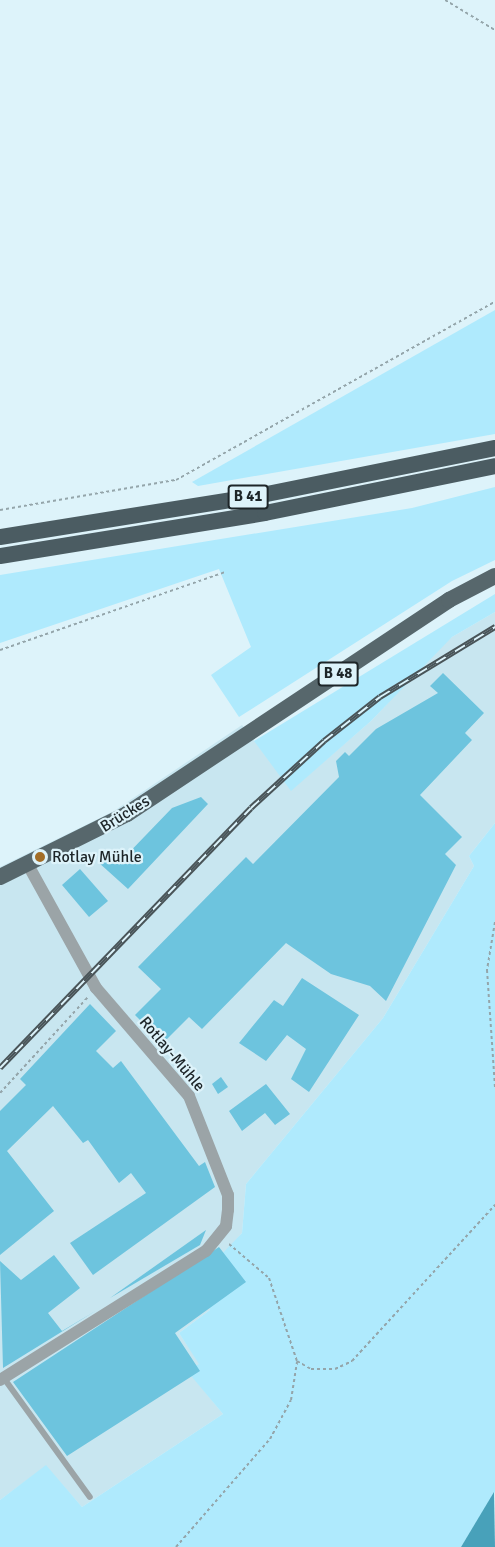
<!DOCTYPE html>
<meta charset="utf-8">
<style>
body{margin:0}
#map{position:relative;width:495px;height:1547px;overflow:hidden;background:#ddf3fa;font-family:Signika,sans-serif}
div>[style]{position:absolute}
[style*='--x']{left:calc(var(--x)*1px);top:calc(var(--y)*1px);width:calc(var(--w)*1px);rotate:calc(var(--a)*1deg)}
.built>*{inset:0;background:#c8e6f0}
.green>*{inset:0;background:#afeafd}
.water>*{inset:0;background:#48a1ba}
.building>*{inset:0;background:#6dc4de}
.path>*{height:2px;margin-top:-1px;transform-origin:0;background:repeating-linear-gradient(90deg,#94a5aa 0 3px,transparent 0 6px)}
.service>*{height:6px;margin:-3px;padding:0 3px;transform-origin:3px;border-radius:3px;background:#9ba4a7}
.minor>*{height:12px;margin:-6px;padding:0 6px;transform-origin:6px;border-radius:6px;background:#9ba4a7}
.primary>*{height:16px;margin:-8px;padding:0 8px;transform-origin:8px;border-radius:8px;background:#57676c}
.trunk>*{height:16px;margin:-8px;padding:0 8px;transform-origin:8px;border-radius:8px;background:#4b5c62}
.rail>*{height:6px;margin-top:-3px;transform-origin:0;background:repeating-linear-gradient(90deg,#ddf3fa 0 11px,#495458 0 22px);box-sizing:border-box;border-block:2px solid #495458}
.dots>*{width:16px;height:16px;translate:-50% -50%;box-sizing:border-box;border:3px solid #ddf3fa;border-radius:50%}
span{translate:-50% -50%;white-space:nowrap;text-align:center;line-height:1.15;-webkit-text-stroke:4.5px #ddf3fa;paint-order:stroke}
.shield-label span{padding:2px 4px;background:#ddf3fa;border:2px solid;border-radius:4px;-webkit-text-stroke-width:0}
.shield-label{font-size:15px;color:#1d2528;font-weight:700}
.street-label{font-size:16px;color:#1d2528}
.poi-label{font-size:16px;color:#1d2528}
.left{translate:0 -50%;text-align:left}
</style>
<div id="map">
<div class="built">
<i style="clip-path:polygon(evenodd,495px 612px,495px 823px,469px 856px,474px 866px,383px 1018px,246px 1184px,242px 1233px,219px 1260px,210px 1310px,179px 1333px,200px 1364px,188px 1371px,223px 1414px,82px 1507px,46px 1466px,0 1500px,0 867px,114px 811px,242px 725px,276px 769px,452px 637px,495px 612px,390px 701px,371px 721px,291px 790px,287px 784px,390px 701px)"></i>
</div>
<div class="green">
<i style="clip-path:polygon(495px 310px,495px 434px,198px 486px,192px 482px)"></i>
<i style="clip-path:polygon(495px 487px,495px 560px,452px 581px,239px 717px,211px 675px,251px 647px,219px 569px,0 643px,0 575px,412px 508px)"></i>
<i style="clip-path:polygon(495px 594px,495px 612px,452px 637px,371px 721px,291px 791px,254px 741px)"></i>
<i style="clip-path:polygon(495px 823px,495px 1492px,461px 1547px,0 1547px,0 1500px,46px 1465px,82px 1507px,223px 1414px,187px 1371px,199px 1364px,179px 1333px,210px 1310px,196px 1281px,242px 1233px,246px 1184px,383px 1018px,474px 866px,469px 856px)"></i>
</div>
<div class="water">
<i style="clip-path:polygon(494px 1492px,495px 1547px,461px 1547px)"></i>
</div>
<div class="building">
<i style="clip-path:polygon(443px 673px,484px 713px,465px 733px,472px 740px,420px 795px,462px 837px,445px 854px,456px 865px,386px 1001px,370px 986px,331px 974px,286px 943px,202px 1029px,189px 1017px,163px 1043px,135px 1015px,161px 989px,138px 967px,246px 857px,253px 864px,339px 777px,336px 761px,345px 752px,349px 756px,376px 729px,438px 693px,430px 686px)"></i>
<i style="clip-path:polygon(201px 797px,208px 804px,128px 889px,98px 862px,107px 852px,119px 863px,172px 808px)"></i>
<i style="clip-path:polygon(80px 869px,108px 901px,89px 917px,62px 885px)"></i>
<i style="clip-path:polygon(302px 978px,359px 1015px,309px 1092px,291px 1079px,306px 1049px,287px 1035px,266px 1061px,239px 1043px,274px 1000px,283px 1006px)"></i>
<i style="clip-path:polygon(90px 1004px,116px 1031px,96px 1051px,113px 1068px,121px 1061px,199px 1166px,205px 1162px,215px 1187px,93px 1275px,70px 1243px,146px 1193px,131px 1173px,119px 1183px,88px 1140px,83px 1143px,53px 1106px,7px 1151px,54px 1211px,0 1255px,0 1111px,26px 1085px,20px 1079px)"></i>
<i style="clip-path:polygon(221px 1077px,228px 1087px,218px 1094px,212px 1084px)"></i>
<i style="clip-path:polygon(266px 1084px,290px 1114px,275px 1125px,265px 1113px,242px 1131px,229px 1111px)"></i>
<i style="clip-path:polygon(206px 1230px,200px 1245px,110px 1298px)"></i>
<i style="clip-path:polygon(219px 1247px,246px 1282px,175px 1333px,200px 1371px,67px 1456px,13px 1382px)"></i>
<i style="clip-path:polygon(54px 1255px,80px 1288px,48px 1313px,62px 1331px,97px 1310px,3px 1368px,0 1261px,21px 1280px)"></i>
</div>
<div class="path">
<i style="--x:445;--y:0;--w:58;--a:31"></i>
<i style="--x:0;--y:510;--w:179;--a:-9.7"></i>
<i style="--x:176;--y:480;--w:365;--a:-29.2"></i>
<i style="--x:0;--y:650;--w:238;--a:-19.1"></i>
<i style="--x:495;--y:922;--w:49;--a:99.5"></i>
<i style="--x:487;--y:970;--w:118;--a:86.1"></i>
<i style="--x:0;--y:1093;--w:130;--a:-47.5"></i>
<i style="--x:229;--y:1244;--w:52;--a:40.4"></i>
<i style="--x:269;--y:1278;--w:88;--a:71.4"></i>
<i style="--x:297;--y:1361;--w:16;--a:30"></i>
<i style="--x:311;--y:1369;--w:24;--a:0"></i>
<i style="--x:335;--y:1369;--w:19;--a:-25"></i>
<i style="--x:352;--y:1361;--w:212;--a:-47.5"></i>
<i style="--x:176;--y:1547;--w:143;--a:-49"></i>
<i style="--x:270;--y:1439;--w:44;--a:-61.7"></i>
<i style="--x:291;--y:1400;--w:39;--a:-81"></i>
</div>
<div class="service">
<i style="--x:3;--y:1377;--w:148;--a:54.1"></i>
</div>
<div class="minor">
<i style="--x:0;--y:1380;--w:243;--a:-32.1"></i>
<i style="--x:206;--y:1251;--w:32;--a:-51"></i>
<i style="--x:226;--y:1226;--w:16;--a:-83"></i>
<i style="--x:228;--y:1210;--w:15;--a:-90"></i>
<i style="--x:228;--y:1195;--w:106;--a:-111.5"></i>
<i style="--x:189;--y:1096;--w:143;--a:-130.7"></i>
<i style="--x:96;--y:988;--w:141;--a:-118.9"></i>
</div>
<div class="primary">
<i style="--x:0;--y:877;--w:142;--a:-26.4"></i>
<i style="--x:127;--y:814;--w:387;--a:-33.6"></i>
<i style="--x:449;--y:600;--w:52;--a:-27.6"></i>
</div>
<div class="trunk">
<i style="--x:0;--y:537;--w:265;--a:-9.1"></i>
<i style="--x:262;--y:495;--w:238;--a:-11.4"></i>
<i style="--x:0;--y:556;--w:268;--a:-9.2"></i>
<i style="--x:265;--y:513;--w:235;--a:-11.5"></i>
</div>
<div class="rail">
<i style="--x:0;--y:1068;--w:361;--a:-46"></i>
<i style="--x:251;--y:808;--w:99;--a:-42.5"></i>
<i style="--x:324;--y:741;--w:71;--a:-38.2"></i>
<i style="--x:380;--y:697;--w:135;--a:-31.3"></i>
</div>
<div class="dots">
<i style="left:40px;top:857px;background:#a26d27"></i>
</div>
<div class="shield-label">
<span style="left:248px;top:497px">B 41</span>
<span style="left:338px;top:674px">B 48</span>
</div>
<div class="street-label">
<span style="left:125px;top:814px;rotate:-32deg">Brückes</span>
<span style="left:172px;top:1054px;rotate:50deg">Rotlay-Mühle</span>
</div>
<div class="poi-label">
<span class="left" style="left:52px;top:857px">Rotlay Mühle</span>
</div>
</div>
